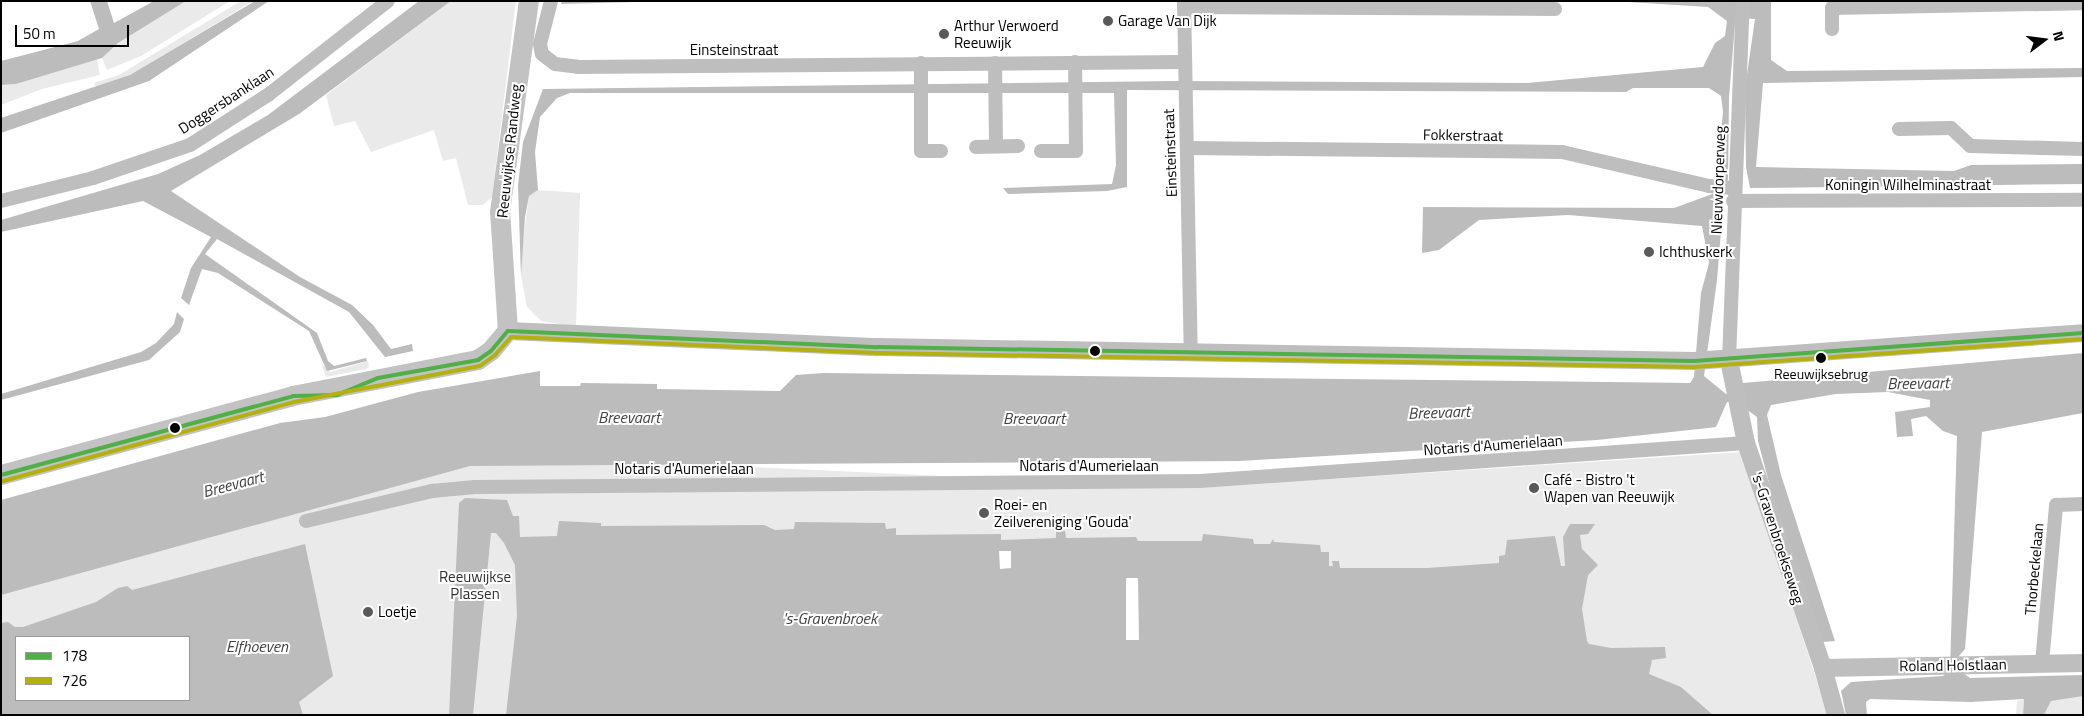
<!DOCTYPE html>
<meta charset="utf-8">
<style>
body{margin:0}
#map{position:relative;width:2084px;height:716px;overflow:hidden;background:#fff;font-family:"Titillium Web",sans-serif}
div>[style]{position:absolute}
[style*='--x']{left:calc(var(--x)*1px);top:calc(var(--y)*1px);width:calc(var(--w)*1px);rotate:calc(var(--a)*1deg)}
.green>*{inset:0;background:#eaeaea}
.water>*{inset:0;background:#bcbcbc}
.pier>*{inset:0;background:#fff}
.minor>*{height:14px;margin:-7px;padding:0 7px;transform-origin:7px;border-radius:7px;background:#bebebe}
.tertiary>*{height:18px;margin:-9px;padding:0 9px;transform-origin:9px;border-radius:9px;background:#bebebe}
.secondary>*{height:20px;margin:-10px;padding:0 10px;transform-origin:10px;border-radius:10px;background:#c2c2c2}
.bus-1>*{height:4px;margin:-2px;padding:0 2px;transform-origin:2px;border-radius:2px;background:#50af46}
.bus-2>*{height:4px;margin:-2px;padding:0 2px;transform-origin:2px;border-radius:2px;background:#b4b010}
.dots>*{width:14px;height:14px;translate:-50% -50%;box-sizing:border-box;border:2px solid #fff;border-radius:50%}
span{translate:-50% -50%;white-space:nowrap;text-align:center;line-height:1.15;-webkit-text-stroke:4px #fff;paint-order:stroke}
.bus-label{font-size:14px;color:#000}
.poi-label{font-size:15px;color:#000}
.left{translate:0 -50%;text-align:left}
.street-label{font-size:15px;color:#000}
.park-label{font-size:15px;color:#303030}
.water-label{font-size:16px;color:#414141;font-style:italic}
.frame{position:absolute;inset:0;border:2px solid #000;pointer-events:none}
.legend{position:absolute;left:15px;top:636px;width:175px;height:65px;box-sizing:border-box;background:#fff;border:1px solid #999;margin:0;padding:6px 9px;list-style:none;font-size:15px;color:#000}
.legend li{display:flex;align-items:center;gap:10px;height:25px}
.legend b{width:25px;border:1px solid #999}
.north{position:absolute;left:2019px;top:15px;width:50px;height:50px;-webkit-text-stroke:4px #fff;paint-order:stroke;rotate:75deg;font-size:14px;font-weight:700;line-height:20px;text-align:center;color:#000}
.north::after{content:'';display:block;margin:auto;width:18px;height:22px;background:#000;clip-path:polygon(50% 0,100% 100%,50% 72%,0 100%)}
.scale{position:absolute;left:15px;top:25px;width:114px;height:22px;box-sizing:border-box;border:2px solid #000;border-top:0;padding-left:6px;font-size:15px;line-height:18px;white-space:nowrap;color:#000;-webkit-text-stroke:4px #fff;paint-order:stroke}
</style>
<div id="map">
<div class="green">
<i style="clip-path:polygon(186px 1px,230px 1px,141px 56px,107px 70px,102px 58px,118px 43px)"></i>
<i style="clip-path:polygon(241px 1px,253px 1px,111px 87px,97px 89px,94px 83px,119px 75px)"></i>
<i style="clip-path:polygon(451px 1px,516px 1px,492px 197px,483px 205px,468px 205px,456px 158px,443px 161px,434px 130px,371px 152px,355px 121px,334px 126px,326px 95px)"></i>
<i style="clip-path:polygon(97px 59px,100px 75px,42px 89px,1px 105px,1px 85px,16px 84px)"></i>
<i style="clip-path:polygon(538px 190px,580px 193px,576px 327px,541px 321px,527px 307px,521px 276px,523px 241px,529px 196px)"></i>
<i style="clip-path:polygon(368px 361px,369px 367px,366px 369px,326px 377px,321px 363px,330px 372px)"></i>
<i style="clip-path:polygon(evenodd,1742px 452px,1828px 715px,1px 715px,1px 575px,460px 453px,1195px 488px,1742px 452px,16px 637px,189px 637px,189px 700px,16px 700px,16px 637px)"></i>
<i style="clip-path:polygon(2066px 696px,2083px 696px,2083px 715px,2044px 715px,2051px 701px)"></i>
<i style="clip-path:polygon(2024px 699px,2023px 715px,2016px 715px,2017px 701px)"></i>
</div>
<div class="water">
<i style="clip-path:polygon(90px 1px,107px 1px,114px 23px,154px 1px,186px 1px,118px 43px,102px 58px,16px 84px,1px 85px,1px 61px,78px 41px,99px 29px)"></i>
<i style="clip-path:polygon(255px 1px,269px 1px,149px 81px,1px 133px,1px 118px,130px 75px)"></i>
<i style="clip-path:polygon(419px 1px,451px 1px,299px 114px,171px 191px,300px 277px,352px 305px,373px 325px,391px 349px,412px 344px,413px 351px,385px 357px,349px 312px,217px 239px,205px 254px,317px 333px,328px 361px,334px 366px,366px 358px,367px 361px,327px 371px,309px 331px,218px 273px,202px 269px,189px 305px,181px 298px,191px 268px,211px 237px,143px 201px,1px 232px,1px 220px,158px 174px,200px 155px,268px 115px)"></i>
<i style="clip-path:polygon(562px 1px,674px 1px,561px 4px)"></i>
<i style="clip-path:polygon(1612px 1px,1771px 1px,1771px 60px,1787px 71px,2083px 68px,2083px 77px,1763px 83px,1756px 167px,1954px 171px,1971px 165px,2083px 164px,2083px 184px,1750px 188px,1746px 167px,1745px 88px,1755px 19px,1738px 18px,1735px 24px,1729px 98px,1728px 179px,1724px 194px,1717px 280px,1704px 376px,1726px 394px,1741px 392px,1743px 383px,2083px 353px,2083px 413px,1982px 432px,1965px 649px,1958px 657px,1958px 669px,1970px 678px,2083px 675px,2083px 696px,2051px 701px,2044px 715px,2023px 715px,2024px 699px,1971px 702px,1870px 699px,1866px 702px,1867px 715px,1846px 715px,1841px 691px,1851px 682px,1943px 676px,1950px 670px,1957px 436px,1943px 431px,1926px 416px,1911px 419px,1913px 436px,1897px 437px,1895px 412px,1930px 407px,1930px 400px,1888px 392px,1836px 394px,1771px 405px,1767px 415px,1781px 475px,1835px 641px,1822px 642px,1772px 494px,1758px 441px,1757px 417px,1746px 409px,1742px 400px,1727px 402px,1716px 427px,1708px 428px,1597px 440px,1240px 461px,470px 466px,1px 595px,1px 500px,280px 423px,325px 417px,418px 392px,540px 371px,540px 386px,580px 386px,581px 383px,657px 384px,657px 389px,780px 391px,796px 375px,824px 373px,1690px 383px,1694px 377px,1701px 293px,1709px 263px,1702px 226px,1568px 215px,1479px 220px,1439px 250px,1422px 253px,1423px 207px,1674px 208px,1715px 193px,1723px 112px,1721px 96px,1709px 88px,1633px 88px,1626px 92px,1127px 90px,1127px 187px,1107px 191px,1008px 194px,1003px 188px,1112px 184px,1116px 165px,1114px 93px,570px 93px,557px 98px,540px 117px,535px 152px,538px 190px,529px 196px,525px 217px,521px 276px,518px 185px,523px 142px,543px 89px,1175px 81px,1527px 83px,1703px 67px,1715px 43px,1725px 36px,1727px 21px,1708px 7px)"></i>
<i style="clip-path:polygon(177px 312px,184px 319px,180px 332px,149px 360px,1px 400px,1px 394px,141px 352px,156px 343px,174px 324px)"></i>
<i style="clip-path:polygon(465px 498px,507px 500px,513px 516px,519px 516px,520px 537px,557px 536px,559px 521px,601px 523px,601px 526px,764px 525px,775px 530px,794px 529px,795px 522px,885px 523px,886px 529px,896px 528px,896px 535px,1001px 534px,1001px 540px,1056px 538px,1056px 531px,1065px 531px,1066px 538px,1136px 537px,1138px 541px,1202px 541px,1203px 534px,1253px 539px,1254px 544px,1270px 544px,1273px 539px,1274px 542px,1320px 545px,1321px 552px,1329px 552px,1329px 566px,1333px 566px,1332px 561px,1339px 561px,1340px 568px,1427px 568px,1499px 563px,1499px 556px,1505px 555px,1507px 540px,1555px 536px,1561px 566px,1565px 566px,1563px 537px,1570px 524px,1595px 524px,1588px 534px,1580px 535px,1582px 549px,1598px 565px,1588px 575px,1582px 609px,1587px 641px,1589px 644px,1611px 648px,1665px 647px,1666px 658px,1652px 660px,1649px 674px,1681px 687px,1713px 715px,506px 715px,517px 616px,515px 565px,504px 543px,496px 533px,491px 533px,473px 715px,449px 715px,459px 503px)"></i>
<i style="clip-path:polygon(evenodd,305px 544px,333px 676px,299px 702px,303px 715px,1px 715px,1px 623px,8px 622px,15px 627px,23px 627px,96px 602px,118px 588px,127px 586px,132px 590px,305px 544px,16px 637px,189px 637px,189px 700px,16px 700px,16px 637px)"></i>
</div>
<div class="pier">
<i style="clip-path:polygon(1084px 458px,1151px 458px,1151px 462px,1084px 462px)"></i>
<i style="clip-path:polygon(999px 551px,1011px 551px,1011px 568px,1000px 569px)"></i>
<i style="clip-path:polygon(1126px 578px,1138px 578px,1139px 640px,1126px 640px)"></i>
</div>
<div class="minor">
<i style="--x:551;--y:1;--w:44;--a:104.3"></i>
<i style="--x:540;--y:44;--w:10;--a:79"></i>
<i style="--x:542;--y:54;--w:16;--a:38"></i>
<i style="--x:555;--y:64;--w:23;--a:7"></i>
<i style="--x:578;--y:67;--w:605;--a:-0.47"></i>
<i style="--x:1184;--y:1;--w:350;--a:88.9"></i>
<i style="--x:1184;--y:7;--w:371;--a:0.3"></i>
<i style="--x:1832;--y:29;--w:21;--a:-90"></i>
<i style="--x:1832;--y:8;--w:251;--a:-1.1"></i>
<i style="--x:921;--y:63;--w:88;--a:90"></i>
<i style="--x:921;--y:151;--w:20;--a:0"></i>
<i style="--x:995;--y:63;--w:83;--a:89.3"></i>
<i style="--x:1899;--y:129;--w:52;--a:-1.1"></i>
<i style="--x:1951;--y:128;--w:26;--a:43"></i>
<i style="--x:1970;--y:146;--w:113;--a:1.5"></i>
<i style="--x:976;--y:147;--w:42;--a:-1.4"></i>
<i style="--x:1187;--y:148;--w:375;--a:0.6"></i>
<i style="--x:1562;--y:152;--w:151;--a:13"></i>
<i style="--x:1709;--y:186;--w:25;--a:5"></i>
<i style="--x:1041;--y:151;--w:35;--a:0"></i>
<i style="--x:1076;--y:151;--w:89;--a:-90.6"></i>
<i style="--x:1;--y:201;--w:95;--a:-14"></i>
<i style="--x:93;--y:178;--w:102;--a:-18.8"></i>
<i style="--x:190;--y:145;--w:93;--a:-32.7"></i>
<i style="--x:268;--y:95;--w:152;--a:-38.1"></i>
<i style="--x:1733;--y:201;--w:350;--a:-0.2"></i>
<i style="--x:1729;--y:360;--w:359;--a:-87.8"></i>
<i style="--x:306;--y:521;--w:130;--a:-13.4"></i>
<i style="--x:432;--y:491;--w:43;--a:-5.3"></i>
<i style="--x:475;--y:487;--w:725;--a:-0.47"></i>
<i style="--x:1200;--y:481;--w:547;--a:-3.98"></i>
<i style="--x:2042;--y:663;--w:159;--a:-84.9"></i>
<i style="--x:2056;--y:505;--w:27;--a:-2"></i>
</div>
<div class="tertiary">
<i style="--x:508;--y:331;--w:370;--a:2.5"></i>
<i style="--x:878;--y:347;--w:816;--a:0.98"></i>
<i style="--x:1694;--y:361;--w:390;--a:-4.1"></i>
<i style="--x:1729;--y:360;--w:85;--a:78.4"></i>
<i style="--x:1746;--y:443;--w:238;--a:71.1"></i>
<i style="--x:1823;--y:668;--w:49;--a:74.5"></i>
<i style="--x:1823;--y:668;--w:260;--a:-1.1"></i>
</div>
<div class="secondary">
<i style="--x:1;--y:475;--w:302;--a:-15.1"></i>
<i style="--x:293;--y:396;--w:188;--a:-11"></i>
<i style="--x:478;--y:360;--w:16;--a:-35"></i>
<i style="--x:491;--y:351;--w:26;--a:-50"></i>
<i style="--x:508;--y:331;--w:119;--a:-93.8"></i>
<i style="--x:500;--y:212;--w:213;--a:-82.2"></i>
</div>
<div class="bus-1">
<i style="--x:508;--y:331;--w:370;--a:2.5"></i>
<i style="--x:878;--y:347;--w:816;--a:0.98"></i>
<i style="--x:1694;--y:361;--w:390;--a:-4.1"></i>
<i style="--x:1;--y:475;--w:302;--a:-15.1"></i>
<i style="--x:293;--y:396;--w:44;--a:-1.3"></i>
<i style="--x:337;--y:395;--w:44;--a:-22.5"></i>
<i style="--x:378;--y:378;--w:102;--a:-10.2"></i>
<i style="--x:478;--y:360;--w:16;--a:-35"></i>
<i style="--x:491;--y:351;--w:26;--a:-50"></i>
</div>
<div class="bus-2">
<i style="--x:3;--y:481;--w:302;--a:-15.2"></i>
<i style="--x:294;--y:402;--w:189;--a:-11"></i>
<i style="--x:480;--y:366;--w:19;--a:-36"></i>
<i style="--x:495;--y:355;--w:24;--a:-48"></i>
<i style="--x:511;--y:337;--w:367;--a:2.5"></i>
<i style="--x:878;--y:353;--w:816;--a:0.98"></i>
<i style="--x:1694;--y:367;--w:390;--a:-4.1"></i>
</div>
<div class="dots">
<i style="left:1108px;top:21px;background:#595959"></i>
<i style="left:944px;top:34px;background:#595959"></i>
<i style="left:1649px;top:252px;background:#595959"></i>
<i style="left:1095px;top:351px;background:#000"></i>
<i style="left:1821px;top:358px;background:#000"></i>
<i style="left:175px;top:428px;background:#000"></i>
<i style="left:1534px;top:488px;background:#595959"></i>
<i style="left:984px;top:513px;background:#595959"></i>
<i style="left:368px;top:612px;background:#595959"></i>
</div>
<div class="bus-label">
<span style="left:1821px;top:374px">Reeuwijksebrug</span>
</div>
<div class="poi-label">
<span class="left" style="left:1118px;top:21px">Garage Van Dijk</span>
<span class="left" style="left:954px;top:34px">Arthur Verwoerd<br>Reeuwijk</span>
<span class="left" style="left:1659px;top:252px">Ichthuskerk</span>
<span class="left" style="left:1544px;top:488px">Café - Bistro 't<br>Wapen van Reeuwijk</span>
<span class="left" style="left:994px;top:513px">Roei- en<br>Zeilvereniging 'Gouda'</span>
<span class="left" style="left:378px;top:612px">Loetje</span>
</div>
<div class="street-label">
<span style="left:734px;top:50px">Einsteinstraat</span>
<span style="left:226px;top:100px;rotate:-33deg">Doggersbanklaan</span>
<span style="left:1463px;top:135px;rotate:1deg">Fokkerstraat</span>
<span style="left:509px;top:151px;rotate:-84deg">Reeuwijkse Randweg</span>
<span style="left:1170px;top:153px;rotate:-92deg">Einsteinstraat</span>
<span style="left:1718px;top:180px;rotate:-88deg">Nieuwdorperweg</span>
<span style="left:1908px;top:185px">Koningin Wilhelminastraat</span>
<span style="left:1493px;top:445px;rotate:-4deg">Notaris d'Aumerielaan</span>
<span style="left:1089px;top:466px">Notaris d'Aumerielaan</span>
<span style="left:684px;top:469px">Notaris d'Aumerielaan</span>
<span style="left:1778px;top:538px;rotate:72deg">'s-Gravenbroekseweg</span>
<span style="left:2034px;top:569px;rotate:-85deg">Thorbeckelaan</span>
<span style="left:1953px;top:665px;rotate:-1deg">Roland Holstlaan</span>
</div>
<div class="park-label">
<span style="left:475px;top:585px">Reeuwijkse<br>Plassen</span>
</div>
<div class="water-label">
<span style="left:1918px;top:383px;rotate:-1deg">Breevaart</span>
<span style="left:1439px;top:412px;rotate:-2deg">Breevaart</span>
<span style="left:629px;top:417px">Breevaart</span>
<span style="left:1034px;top:418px">Breevaart</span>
<span style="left:233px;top:484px;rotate:-15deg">Breevaart</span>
<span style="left:830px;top:618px">'s-Gravenbroek</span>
<span style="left:257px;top:646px">Elfhoeven</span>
</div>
<div class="frame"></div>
<ul class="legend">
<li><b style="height:6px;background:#50af46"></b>178</li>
<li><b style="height:6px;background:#b4b010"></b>726</li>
</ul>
<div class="north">N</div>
<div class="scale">50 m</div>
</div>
